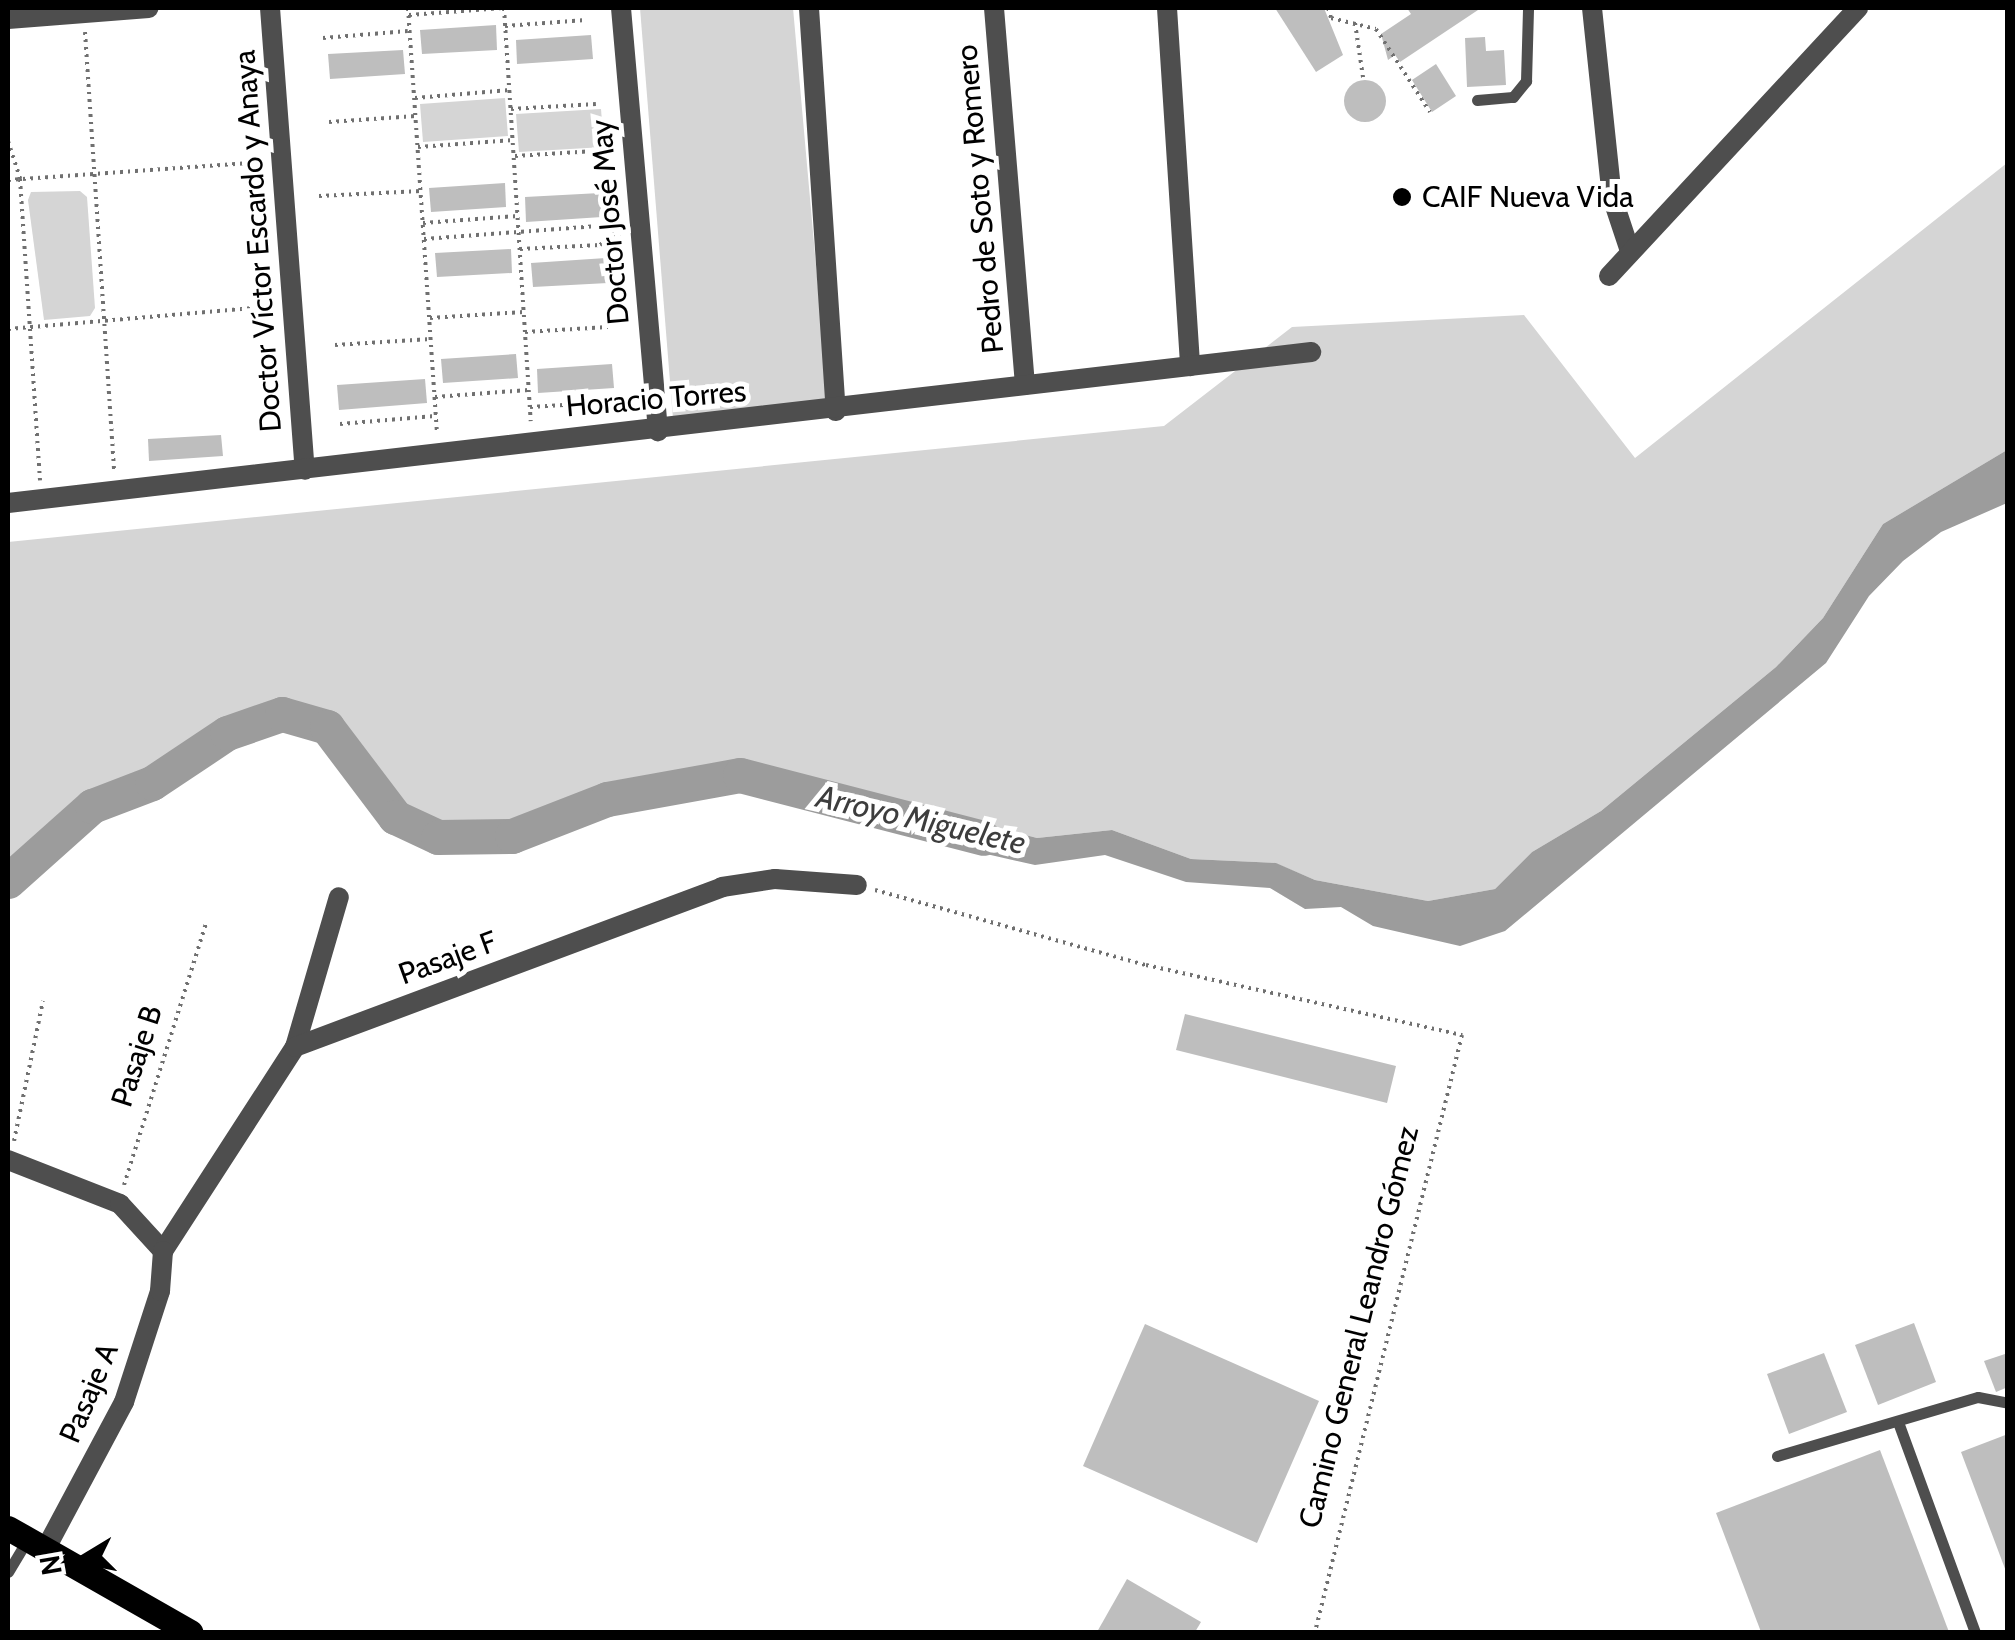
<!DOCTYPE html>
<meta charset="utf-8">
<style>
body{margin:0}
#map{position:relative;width:2015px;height:1640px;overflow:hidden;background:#fff;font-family:Cabin,sans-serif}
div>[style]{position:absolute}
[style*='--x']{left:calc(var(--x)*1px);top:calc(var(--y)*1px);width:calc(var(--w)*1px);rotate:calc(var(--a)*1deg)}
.green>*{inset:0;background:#d5d5d5}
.water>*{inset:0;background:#9c9c9c}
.stream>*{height:6px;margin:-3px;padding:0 3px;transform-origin:3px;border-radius:3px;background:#9c9c9c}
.river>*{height:35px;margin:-17.5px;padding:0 17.5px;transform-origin:17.5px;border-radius:17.5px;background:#9c9c9c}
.building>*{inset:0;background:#bebebe}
.round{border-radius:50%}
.path>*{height:4px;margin-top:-2px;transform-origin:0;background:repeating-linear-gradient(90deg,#707070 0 2.5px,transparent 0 7.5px)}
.service>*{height:11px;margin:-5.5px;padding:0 5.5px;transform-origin:5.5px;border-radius:5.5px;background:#4e4e4e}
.minor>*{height:20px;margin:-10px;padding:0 10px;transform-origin:10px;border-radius:10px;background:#4e4e4e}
.primary>*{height:25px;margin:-12.5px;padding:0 12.5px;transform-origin:12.5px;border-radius:12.5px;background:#000}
.dots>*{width:28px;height:28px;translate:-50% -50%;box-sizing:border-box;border:5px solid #fff;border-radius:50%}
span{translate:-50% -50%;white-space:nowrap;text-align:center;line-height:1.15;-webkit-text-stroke:10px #fff;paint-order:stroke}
.poi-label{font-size:30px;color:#000}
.left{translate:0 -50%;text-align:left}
.street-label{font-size:30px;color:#000}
.water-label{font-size:32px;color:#3d3d3d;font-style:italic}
.frame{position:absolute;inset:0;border:10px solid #000;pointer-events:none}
.north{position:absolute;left:30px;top:1510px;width:100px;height:100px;-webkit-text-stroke:8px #fff;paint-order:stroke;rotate:260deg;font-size:28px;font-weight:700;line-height:40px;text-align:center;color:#000}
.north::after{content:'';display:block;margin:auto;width:35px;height:45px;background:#000;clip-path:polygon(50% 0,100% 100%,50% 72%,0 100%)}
</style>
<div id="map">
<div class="green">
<i style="clip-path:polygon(640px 8px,793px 8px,828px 400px,673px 419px)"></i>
<i style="clip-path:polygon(505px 98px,508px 136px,423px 142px,420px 104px)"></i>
<i style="clip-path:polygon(601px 109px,604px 147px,519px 152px,516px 114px)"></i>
<i style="clip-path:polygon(2007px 163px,2007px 450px,1883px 524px,1823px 618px,1776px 667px,1601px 811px,1532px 852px,1495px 889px,1428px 901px,1315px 880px,1275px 863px,1191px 859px,1112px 830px,1037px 838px,972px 821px,941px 824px,884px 812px,740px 775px,607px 799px,512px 836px,438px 837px,395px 817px,327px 727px,282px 714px,227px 733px,152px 783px,92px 806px,8px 873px,8px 542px,1164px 426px,1292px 327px,1524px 315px,1635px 458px)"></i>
<i style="clip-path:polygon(80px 191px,87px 197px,95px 308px,90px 316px,44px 320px,28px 200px,31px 192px)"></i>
</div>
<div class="water">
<i style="clip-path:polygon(2007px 450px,2007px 503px,1941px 532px,1903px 561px,1869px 596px,1826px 663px,1505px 931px,1460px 946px,1373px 926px,1341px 907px,1305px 909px,1270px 888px,1186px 882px,1105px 855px,1035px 865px,982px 853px,941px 824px,972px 821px,1037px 838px,1112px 830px,1191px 859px,1276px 863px,1315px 880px,1428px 901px,1495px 889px,1532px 852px,1601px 811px,1776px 667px,1823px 618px,1883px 524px)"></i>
</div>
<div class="stream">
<i style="--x:8;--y:873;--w:5;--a:22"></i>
</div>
<div class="river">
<i style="--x:8;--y:881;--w:113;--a:-41.8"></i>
<i style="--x:92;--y:806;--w:64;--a:-21"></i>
<i style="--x:152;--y:783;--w:90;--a:-33.7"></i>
<i style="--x:227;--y:733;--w:58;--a:-19.1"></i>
<i style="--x:282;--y:714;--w:47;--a:16.1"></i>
<i style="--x:327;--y:727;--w:113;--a:52.9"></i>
<i style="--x:395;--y:817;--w:47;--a:24.9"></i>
<i style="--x:438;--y:837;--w:74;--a:-0.8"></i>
<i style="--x:512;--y:836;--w:102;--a:-21.3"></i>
<i style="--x:607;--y:799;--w:135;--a:-10.2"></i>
<i style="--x:740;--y:775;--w:251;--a:14.5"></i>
</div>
<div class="building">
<i style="clip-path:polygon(1275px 8px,1324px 8px,1343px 55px,1316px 72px)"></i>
<i style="clip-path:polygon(1407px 8px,1481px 8px,1400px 62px,1395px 55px,1388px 60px,1381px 34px,1411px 14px)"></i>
<i style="clip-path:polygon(496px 25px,497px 50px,422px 54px,420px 30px)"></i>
<i style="clip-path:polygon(591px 35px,593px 59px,517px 64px,516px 40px)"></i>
<i style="clip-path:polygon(1485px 37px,1486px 51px,1504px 50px,1506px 85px,1467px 87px,1465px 38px)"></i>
<i style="clip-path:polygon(403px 50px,405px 74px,330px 79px,328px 54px)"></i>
<i style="clip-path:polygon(1436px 64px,1456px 96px,1432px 112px,1412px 80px)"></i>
<i class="round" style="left:1344px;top:80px;width:42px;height:42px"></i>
<i style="clip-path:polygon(505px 183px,506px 207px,431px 212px,429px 188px)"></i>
<i style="clip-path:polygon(600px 193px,602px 217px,526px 222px,525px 197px)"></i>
<i style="clip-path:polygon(511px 249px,512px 273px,437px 277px,435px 253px)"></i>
<i style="clip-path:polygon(606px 258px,608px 283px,533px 287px,531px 263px)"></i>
<i style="clip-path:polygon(516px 354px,518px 378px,443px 383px,441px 359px)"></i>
<i style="clip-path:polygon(612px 364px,614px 388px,538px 393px,537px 369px)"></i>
<i style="clip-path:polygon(425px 379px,427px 403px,339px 410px,337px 385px)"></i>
<i style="clip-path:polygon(221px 435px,223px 456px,149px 461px,148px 439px)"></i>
<i style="clip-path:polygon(1185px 1014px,1396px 1066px,1387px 1103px,1176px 1050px)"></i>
<i style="clip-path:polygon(1914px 1323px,1936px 1382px,1878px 1405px,1855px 1345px)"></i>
<i style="clip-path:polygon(1145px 1324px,1319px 1401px,1257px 1543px,1083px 1466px)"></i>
<i style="clip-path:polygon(1824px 1353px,1847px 1412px,1789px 1434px,1767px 1374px)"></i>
<i style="clip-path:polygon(2008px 1353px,2008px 1387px,1996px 1392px,1984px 1361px)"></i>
<i style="clip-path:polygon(2008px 1434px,2008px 1574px,2007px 1574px,1961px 1452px)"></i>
<i style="clip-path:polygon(1880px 1450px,1949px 1632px,1761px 1632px,1716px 1513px)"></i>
<i style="clip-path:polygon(1127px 1579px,1201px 1622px,1195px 1632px,1097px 1632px)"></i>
</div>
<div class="path">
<i style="--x:408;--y:8;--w:425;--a:86.1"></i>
<i style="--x:504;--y:8;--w:414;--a:86.3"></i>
<i style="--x:1328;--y:8;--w:10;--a:73"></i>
<i style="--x:1331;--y:18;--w:46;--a:13.7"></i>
<i style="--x:1376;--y:29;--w:99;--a:57"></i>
<i style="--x:409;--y:15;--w:94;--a:-4.3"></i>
<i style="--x:1355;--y:23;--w:55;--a:81.6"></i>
<i style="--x:505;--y:26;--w:81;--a:-4.2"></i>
<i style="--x:85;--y:32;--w:441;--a:86.2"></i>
<i style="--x:323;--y:38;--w:85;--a:-4.7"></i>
<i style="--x:415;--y:98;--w:95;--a:-4.8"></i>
<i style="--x:511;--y:109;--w:85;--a:-3.4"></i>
<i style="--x:329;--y:122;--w:87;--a:-3.9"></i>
<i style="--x:8;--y:141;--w:40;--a:72"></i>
<i style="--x:20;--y:179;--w:302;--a:86.2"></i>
<i style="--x:418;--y:147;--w:95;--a:-4.2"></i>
<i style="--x:515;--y:156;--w:80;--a:-3.6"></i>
<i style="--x:8;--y:180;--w:242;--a:-4"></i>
<i style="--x:319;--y:196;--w:102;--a:-2.8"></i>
<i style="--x:423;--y:223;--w:95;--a:-4.2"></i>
<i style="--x:424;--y:239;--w:174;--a:-4.3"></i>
<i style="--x:598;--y:226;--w:25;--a:18"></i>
<i style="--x:520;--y:249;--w:80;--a:-2.9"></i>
<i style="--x:600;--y:245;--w:18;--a:-38"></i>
<i style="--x:430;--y:318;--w:94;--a:-3.7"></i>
<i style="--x:8;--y:329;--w:257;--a:-4.9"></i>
<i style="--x:525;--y:332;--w:83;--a:-3.4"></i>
<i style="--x:335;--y:345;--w:96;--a:-3.6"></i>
<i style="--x:435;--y:397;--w:94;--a:-4.3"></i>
<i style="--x:530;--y:407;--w:84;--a:-3.4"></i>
<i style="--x:340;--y:424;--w:95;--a:-4.8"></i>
<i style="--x:875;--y:890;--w:281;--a:15.5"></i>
<i style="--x:1146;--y:965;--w:324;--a:12.5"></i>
<i style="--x:1462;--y:1035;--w:615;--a:103.83"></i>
<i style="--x:14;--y:1141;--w:143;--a:-78.3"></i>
<i style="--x:124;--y:1185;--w:274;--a:-72.6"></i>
</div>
<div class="service">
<i style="--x:1477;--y:100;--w:36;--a:-5"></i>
<i style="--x:1513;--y:97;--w:21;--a:-51"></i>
<i style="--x:1526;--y:81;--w:73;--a:-88.4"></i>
<i style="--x:1898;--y:1422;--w:224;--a:69.9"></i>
<i style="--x:1777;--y:1456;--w:209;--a:-16.4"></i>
<i style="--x:1978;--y:1397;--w:31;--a:11"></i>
<i style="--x:8;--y:1572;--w:37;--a:-59"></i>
</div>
<div class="minor">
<i style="--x:270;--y:8;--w:463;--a:85.7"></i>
<i style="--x:621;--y:8;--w:425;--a:85"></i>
<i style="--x:809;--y:8;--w:404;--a:86.2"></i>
<i style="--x:994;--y:8;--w:378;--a:85.3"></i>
<i style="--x:1167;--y:8;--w:359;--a:86.3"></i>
<i style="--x:1592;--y:8;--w:190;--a:84"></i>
<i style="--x:1612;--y:197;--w:57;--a:71.6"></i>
<i style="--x:8;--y:19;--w:141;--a:-4.5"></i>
<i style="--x:1609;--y:276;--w:366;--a:-47.1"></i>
<i style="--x:8;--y:503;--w:1312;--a:-6.61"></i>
<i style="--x:295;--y:1047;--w:156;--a:-73.7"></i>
<i style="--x:8;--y:1160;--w:120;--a:21.4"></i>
<i style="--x:120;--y:1204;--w:64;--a:47.5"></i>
<i style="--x:163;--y:1251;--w:243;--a:-57.1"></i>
<i style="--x:295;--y:1047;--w:456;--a:-20.5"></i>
<i style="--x:722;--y:887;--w:54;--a:-8.6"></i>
<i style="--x:775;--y:879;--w:82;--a:4.2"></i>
<i style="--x:45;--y:1550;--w:168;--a:-61.9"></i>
<i style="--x:124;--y:1402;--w:117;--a:-72"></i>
<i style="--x:160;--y:1291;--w:40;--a:-85.7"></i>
</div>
<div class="primary">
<i style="--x:8;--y:1528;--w:210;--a:29.7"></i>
</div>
<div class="dots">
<i style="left:1402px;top:197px;background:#000"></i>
</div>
<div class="poi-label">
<span class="left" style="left:1422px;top:197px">CAIF Nueva Vida</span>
</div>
<div class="street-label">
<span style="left:980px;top:199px;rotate:-95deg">Pedro de Soto y Romero</span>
<span style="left:610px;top:222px;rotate:-95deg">Doctor José May</span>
<span style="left:258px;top:241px;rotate:-94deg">Doctor Víctor Escardo y Anaya</span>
<span style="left:656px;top:399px;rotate:-5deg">Horacio Torres</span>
<span style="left:448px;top:958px;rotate:-20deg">Pasaje F</span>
<span style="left:137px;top:1056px;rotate:-72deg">Pasaje B</span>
<span style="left:1359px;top:1327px;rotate:-76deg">Camino General Leandro Gómez</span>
<span style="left:89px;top:1393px;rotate:-67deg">Pasaje A</span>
</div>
<div class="water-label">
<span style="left:921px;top:820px;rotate:13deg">Arroyo Miguelete</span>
</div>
<div class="frame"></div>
<div class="north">N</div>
</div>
